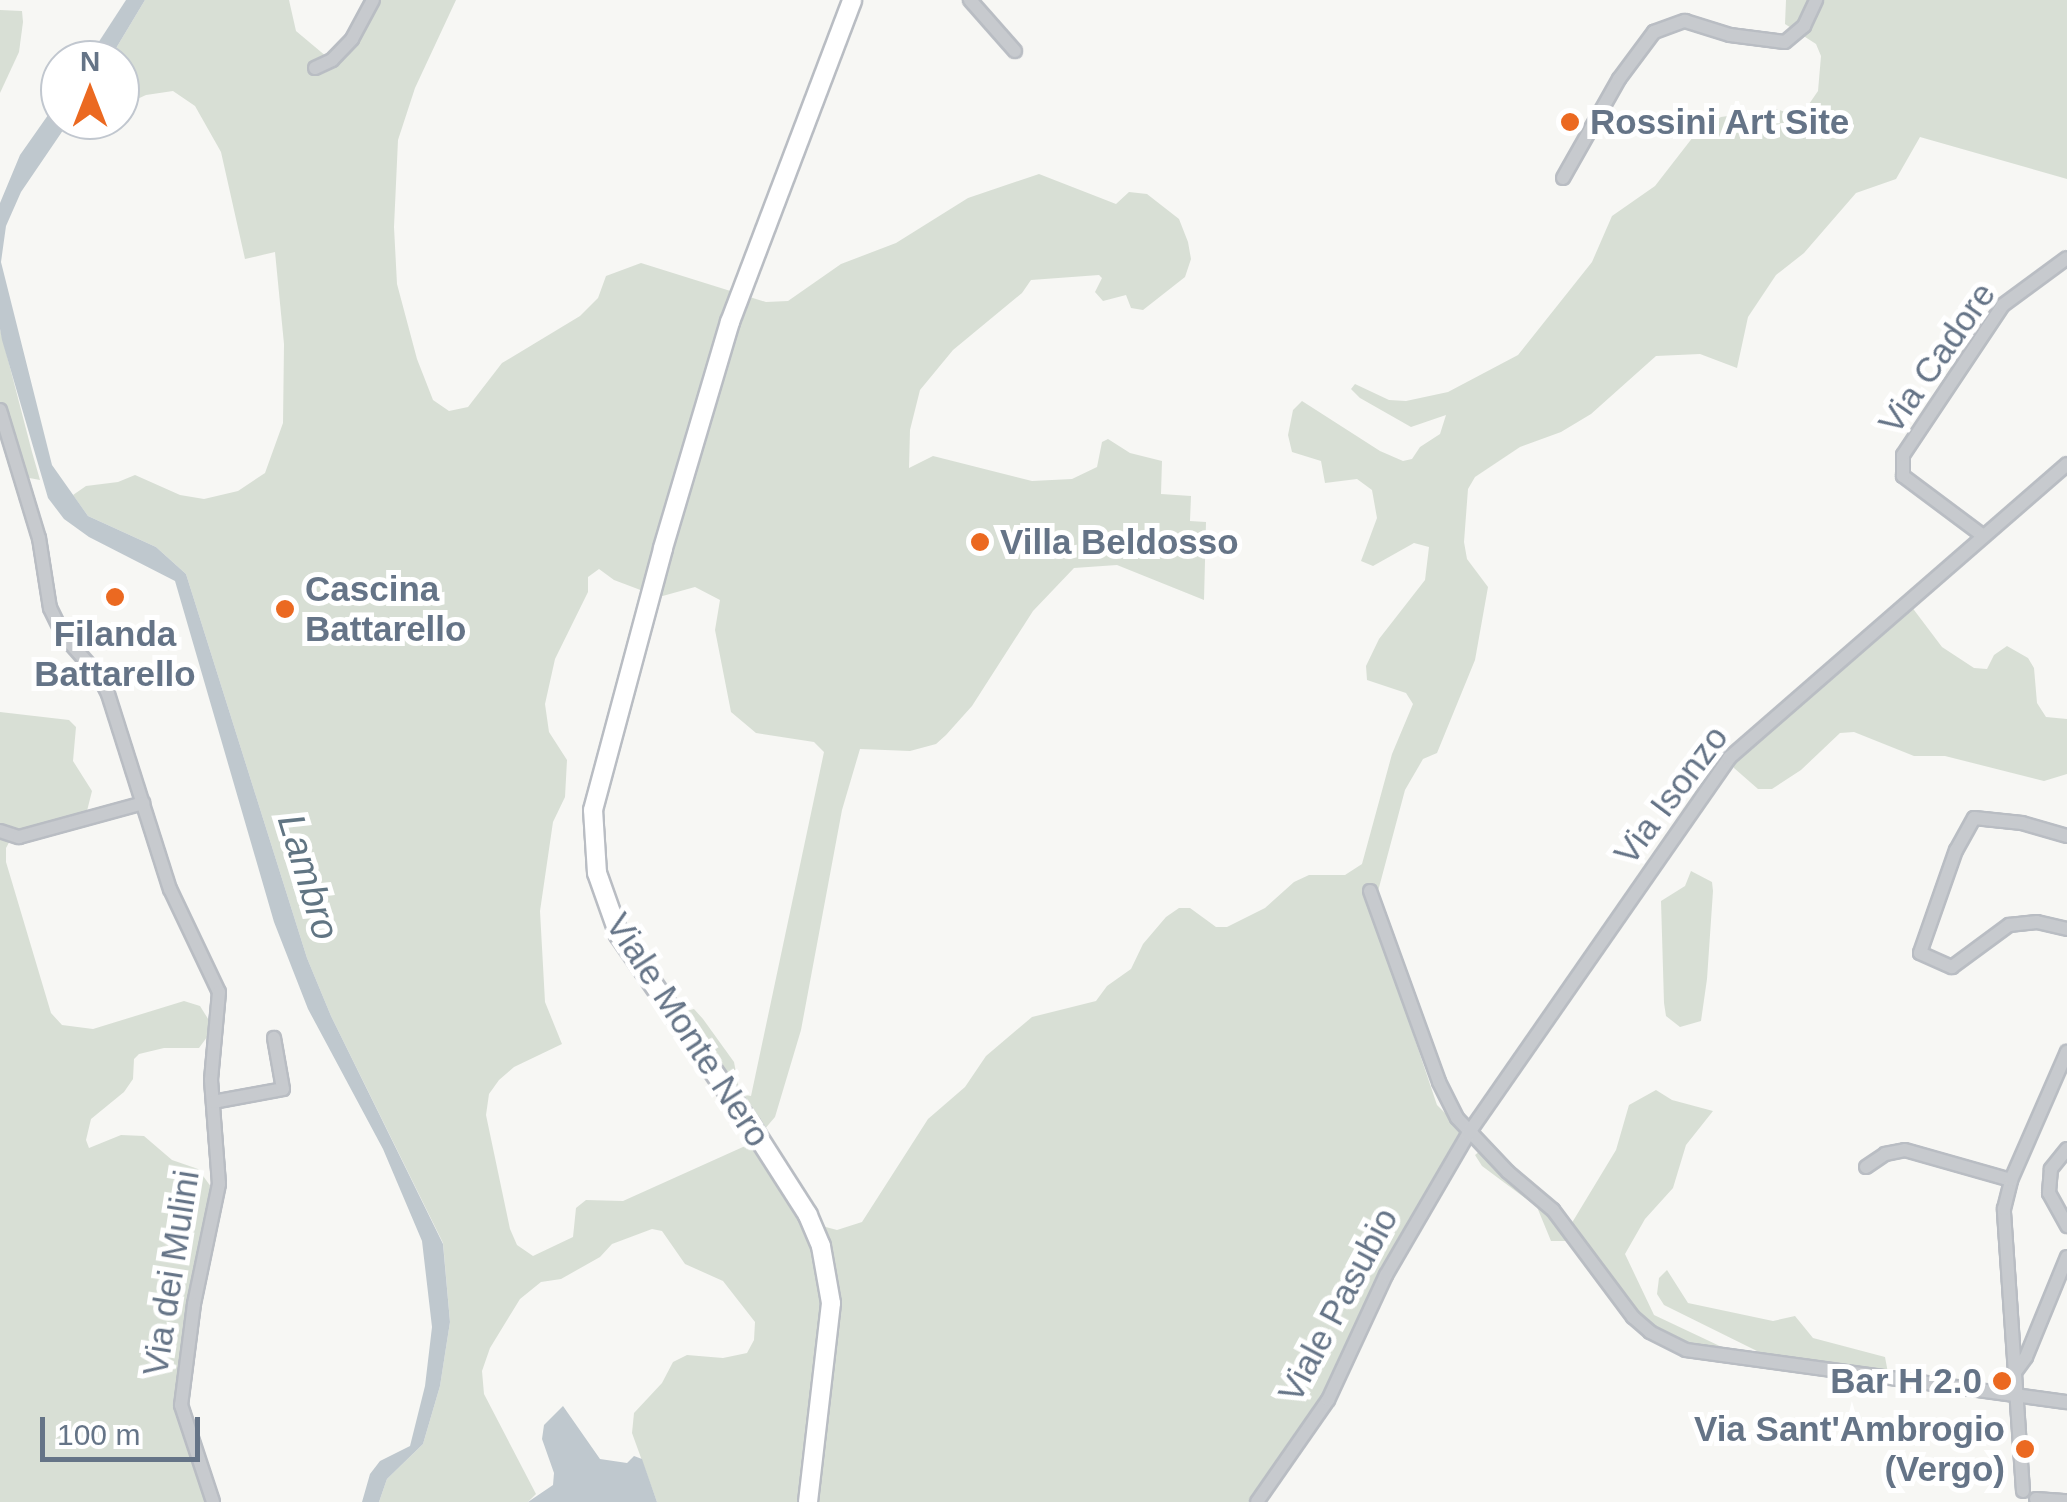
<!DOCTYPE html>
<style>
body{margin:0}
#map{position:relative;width:2067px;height:1502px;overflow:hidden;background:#f7f7f4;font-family:Helvetica,sans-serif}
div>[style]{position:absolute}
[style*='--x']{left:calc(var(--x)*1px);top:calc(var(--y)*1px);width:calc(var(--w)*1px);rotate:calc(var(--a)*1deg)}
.green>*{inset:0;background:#d8dfd5}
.water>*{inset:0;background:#bfc8ce}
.roads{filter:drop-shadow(2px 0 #b9bdc3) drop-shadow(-2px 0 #b9bdc3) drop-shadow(0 2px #b9bdc3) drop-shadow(0 -2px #b9bdc3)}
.street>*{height:12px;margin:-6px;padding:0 6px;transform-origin:6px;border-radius:6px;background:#c7cace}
.secondary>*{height:18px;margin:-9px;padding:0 9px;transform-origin:9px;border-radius:9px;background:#fff}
.dots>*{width:28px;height:28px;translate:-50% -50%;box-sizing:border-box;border:5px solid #fff;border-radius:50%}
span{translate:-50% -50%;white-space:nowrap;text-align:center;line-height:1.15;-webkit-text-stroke:10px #fff;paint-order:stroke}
.poi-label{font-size:35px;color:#657487;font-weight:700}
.left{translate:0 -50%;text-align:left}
.right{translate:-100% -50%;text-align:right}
.street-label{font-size:35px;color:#657487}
.water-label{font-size:38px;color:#617583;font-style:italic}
.north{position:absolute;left:40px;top:40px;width:100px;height:100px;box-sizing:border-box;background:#fff;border:2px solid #c1c7cf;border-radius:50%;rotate:0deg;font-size:28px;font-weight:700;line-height:40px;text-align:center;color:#657487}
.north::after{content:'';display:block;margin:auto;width:35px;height:45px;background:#eb6921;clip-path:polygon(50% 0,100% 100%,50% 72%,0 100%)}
.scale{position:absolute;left:40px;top:1417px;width:160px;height:45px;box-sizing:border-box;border:5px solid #657487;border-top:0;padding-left:12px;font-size:30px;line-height:35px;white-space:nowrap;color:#657487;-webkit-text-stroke:8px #fff;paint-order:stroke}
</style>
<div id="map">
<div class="green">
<i style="clip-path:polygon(145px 0,289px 0,296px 31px,327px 57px,336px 56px,373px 0,456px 0,415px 88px,398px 140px,394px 227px,397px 284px,417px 359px,433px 400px,449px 411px,468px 407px,502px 363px,580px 316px,598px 298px,606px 276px,641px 263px,766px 302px,788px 301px,841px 264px,896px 243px,968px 198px,1039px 174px,1116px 204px,1129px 192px,1147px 194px,1179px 219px,1188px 242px,1191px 259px,1185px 277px,1143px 310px,1131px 308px,1126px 295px,1103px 301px,1095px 292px,1102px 278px,1099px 275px,1031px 280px,1022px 293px,953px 350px,920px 390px,910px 430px,909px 468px,933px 456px,1032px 481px,1072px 479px,1097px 467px,1102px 442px,1108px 439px,1130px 453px,1162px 461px,1161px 494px,1191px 496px,1190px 521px,1206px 522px,1204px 600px,1117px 565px,1074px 568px,1033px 611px,972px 706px,946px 735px,936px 744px,910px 751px,860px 749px,842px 810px,801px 1030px,775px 1117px,758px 1137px,682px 1012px,694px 1009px,703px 1019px,734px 1062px,740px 1094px,751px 1096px,824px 752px,814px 742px,756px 733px,731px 712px,715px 630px,720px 600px,695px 587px,659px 597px,614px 580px,599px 569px,588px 577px,588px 592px,555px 659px,545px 704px,549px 732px,567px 760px,565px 797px,553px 822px,540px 911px,545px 1002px,562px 1044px,514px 1067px,499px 1080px,489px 1094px,486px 1115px,510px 1229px,517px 1245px,533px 1256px,573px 1237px,576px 1208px,586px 1200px,623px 1201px,765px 1137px,822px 1226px,837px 1230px,862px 1222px,928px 1119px,965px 1087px,986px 1056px,1032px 1017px,1096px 1001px,1107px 986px,1131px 969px,1143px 944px,1166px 917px,1179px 908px,1190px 908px,1216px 927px,1227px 927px,1265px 908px,1294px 882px,1309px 875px,1345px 875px,1362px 864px,1392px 754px,1413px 704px,1406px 693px,1367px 680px,1366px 666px,1379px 639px,1425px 580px,1429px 547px,1414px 543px,1373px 566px,1361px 561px,1377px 518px,1372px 490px,1357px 479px,1325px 483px,1321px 461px,1292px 452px,1288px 435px,1293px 410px,1302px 401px,1380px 451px,1403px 461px,1412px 459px,1420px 447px,1440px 434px,1446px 415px,1411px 427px,1360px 398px,1351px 389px,1355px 384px,1389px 400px,1406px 401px,1448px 392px,1518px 355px,1592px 262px,1612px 216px,1655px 186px,1700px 128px,1721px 117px,1775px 109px,1793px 114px,1807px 107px,1818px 91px,1821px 56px,1816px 44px,1785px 24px,1786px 0,2067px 0,2067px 179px,1920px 137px,1896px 179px,1856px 193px,1804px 253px,1776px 275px,1748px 317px,1737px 368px,1700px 354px,1656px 356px,1591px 414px,1561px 432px,1520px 447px,1475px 477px,1468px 489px,1464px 542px,1467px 559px,1488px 587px,1475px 660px,1437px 753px,1423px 759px,1405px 790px,1377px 895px,1370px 906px,1437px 1105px,1463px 1131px,1381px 1272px,1323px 1398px,1251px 1502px,657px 1502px,632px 1433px,634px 1413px,662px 1383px,673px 1362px,687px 1355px,723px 1358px,747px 1353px,754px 1340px,755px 1322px,723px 1281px,685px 1264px,662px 1231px,652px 1229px,612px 1244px,600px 1257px,561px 1279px,541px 1282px,520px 1299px,490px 1348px,482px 1371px,484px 1394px,536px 1494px,528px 1502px,379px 1502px,387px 1479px,423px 1444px,440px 1386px,450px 1322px,443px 1243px,331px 1016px,307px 958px,186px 574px,156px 547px,88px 516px,73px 495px,86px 486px,118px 482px,135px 475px,180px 495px,204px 499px,238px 491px,265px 473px,283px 423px,284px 344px,275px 252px,245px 259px,221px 152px,195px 106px,173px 91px,146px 95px,120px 107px,120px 60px,109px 60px)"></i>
<i style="clip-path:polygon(0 10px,22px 11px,23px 22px,19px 52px,0 93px)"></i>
<i style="clip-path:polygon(0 329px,32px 452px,40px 480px,24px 477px,0 417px)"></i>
<i style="clip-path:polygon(1908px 602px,1942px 647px,1974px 668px,1987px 669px,1994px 655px,2007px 646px,2028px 658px,2034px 668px,2037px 703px,2046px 717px,2067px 719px,2067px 774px,2044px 781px,1945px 756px,1914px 756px,1854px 732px,1840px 733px,1801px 770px,1772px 789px,1758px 789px,1734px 768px,1729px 758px)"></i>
<i style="clip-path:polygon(0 712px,69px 720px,76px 727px,73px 761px,92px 791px,87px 811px,12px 837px,6px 848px,6px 862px,51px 1013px,62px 1025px,93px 1029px,184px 1001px,200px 1006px,210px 1022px,210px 1033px,199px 1048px,164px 1048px,139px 1054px,134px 1059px,133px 1079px,124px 1092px,91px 1119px,86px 1140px,89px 1148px,121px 1135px,144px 1136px,172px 1160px,198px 1169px,217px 1195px,181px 1404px,213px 1502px,0 1502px)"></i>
<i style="clip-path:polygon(1691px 871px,1712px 882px,1713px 891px,1707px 979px,1701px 1021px,1680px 1027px,1666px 1016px,1664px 1003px,1661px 901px,1685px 886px)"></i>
<i style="clip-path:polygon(1656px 1090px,1672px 1100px,1713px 1111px,1686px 1145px,1673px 1188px,1645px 1219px,1625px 1254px,1654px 1315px,1724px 1348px,1687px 1344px,1648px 1325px,1630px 1308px,1570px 1226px,1616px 1150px,1629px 1105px)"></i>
<i style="clip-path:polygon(1481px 1150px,1565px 1230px,1566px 1241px,1551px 1241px,1537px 1207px,1482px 1166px,1475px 1155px)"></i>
<i style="clip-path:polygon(1667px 1270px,1688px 1303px,1773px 1321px,1795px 1316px,1813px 1338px,1885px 1357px,1888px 1373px,1761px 1353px,1664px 1305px,1657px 1294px,1659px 1278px)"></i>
</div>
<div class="water">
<i style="clip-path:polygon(126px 0,145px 0,109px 60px,87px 60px)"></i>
<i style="clip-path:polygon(60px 98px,60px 120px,70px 120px,21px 192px,6px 226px,1px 262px,52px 465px,88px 516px,156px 547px,186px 574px,307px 958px,331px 1016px,443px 1244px,450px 1322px,440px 1386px,423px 1444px,387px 1479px,379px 1502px,362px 1502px,370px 1474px,380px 1461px,410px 1446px,425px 1386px,432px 1327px,422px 1241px,383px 1149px,308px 1009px,274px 922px,175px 581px,89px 537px,64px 519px,48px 498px,2px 340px,0 329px,0 203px,20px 155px)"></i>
<i style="clip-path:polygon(563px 1406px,600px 1459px,627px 1463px,634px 1456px,642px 1459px,657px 1502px,528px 1502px,553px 1485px,554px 1473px,542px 1439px,544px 1425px)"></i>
</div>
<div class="roads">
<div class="street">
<i style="--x:970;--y:0;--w:68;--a:48.6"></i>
<i style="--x:315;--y:68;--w:19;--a:-25"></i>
<i style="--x:332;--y:60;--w:29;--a:-46"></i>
<i style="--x:352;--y:39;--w:44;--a:-61.7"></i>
<i style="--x:1563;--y:178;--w:114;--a:-60.5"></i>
<i style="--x:1619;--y:79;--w:59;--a:-53.3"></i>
<i style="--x:1654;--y:32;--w:33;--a:-20"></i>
<i style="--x:1685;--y:21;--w:47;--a:17.3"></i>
<i style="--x:1730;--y:35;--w:55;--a:7.3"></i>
<i style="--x:1785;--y:42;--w:25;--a:-40"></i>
<i style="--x:1804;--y:26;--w:29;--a:-65"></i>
<i style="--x:0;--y:410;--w:134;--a:73.1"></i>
<i style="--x:39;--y:538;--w:71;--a:81.1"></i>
<i style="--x:50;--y:608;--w:30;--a:64"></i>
<i style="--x:63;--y:635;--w:55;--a:48.7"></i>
<i style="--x:99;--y:676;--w:20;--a:63"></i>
<i style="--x:108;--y:694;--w:205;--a:72.4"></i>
<i style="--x:170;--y:889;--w:114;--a:64.6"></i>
<i style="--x:219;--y:992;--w:88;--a:95.2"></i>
<i style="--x:211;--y:1080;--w:104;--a:85.6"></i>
<i style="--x:219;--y:1184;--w:123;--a:101.8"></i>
<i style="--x:194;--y:1304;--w:102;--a:97.3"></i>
<i style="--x:181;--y:1405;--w:102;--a:71.7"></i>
<i style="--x:1982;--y:535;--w:99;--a:-143.2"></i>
<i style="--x:1903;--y:476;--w:21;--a:-90"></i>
<i style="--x:1903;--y:455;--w:180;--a:-56.3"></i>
<i style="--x:2003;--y:305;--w:79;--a:-36.3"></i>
<i style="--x:0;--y:831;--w:20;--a:18"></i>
<i style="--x:19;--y:837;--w:129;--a:-15.3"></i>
<i style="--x:2067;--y:836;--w:47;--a:-163.9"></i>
<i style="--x:2022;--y:823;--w:48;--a:-174.1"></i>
<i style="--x:1974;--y:818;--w:37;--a:119"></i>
<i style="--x:1956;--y:850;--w:109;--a:109.3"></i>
<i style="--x:1920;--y:953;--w:35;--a:24"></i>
<i style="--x:1952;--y:967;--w:71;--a:-36.4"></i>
<i style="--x:2009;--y:925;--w:28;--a:-6"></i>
<i style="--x:2037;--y:922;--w:31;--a:13"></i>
<i style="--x:1370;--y:891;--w:203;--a:70.1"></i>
<i style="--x:1439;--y:1082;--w:40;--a:63.4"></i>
<i style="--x:1457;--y:1118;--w:74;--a:46.6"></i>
<i style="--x:1508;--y:1172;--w:59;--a:40.2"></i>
<i style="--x:1553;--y:1210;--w:134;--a:53.2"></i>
<i style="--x:1633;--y:1317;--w:23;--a:41"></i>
<i style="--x:1650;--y:1332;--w:40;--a:26.6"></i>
<i style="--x:1686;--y:1350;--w:385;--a:7.8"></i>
<i style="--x:213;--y:1102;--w:71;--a:-10.5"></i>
<i style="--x:283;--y:1089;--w:52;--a:-100"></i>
<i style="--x:2067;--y:1149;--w:26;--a:129"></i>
<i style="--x:2051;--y:1169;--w:24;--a:95"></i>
<i style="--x:2049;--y:1193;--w:38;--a:61"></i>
<i style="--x:1866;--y:1167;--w:23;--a:-34"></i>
<i style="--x:1885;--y:1154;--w:20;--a:-11"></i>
<i style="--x:1905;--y:1150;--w:110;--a:15.8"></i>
<i style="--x:2013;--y:1375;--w:22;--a:-54"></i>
<i style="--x:2026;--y:1357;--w:108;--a:-67.7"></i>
<i style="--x:2023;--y:1491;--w:283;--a:-93.9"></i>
<i style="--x:2004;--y:1209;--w:30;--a:-76"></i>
<i style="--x:2011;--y:1180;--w:140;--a:-66.4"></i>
<i style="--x:2036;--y:1499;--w:31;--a:4"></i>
<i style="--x:1257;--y:1502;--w:124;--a:-55.2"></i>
<i style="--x:1328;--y:1400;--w:138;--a:-65.1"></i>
<i style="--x:1386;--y:1275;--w:163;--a:-59.8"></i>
<i style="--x:1468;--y:1134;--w:458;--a:-55.2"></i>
<i style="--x:1729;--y:758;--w:448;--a:-41"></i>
</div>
<div class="secondary">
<i style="--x:808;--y:1502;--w:200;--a:-83.4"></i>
<i style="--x:831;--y:1303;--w:58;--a:-100"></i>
<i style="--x:821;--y:1246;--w:34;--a:-113"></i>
<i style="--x:808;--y:1215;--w:106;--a:-122.6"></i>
<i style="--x:751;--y:1126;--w:232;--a:-124.6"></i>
<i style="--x:619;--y:935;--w:66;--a:-109.5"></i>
<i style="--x:597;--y:873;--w:63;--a:-93.6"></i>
<i style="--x:593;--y:810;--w:271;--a:-75"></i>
<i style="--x:663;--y:548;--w:236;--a:-73.5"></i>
<i style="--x:730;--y:322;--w:344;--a:-69.2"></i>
</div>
</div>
<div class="dots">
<i style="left:1570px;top:122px;background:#eb6921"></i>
<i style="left:980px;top:542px;background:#eb6921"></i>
<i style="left:115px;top:597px;background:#eb6921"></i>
<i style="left:285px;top:609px;background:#eb6921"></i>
<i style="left:2002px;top:1381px;background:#eb6921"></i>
<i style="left:2025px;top:1449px;background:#eb6921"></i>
</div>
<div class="poi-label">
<span class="left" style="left:1590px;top:122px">Rossini Art Site</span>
<span class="left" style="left:1000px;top:542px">Villa Beldosso</span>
<span class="left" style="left:305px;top:609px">Cascina<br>Battarello</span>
<span style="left:115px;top:654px">Filanda<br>Battarello</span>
<span class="right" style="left:1982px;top:1381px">Bar H 2.0</span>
<span class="right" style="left:2005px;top:1449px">Via Sant'Ambrogio<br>(Vergo)</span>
</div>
<div class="street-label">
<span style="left:1937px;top:358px;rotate:-55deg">Via Cadore</span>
<span style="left:1671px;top:795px;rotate:-53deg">Via Isonzo</span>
<span style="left:688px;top:1030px;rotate:57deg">Viale Monte Nero</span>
<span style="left:171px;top:1273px;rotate:-81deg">Via dei Mulini</span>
<span style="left:1338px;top:1305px;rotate:-62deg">Viale Pasubio</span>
</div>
<div class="water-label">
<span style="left:308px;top:877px;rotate:73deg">Lambro</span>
</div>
<div class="north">N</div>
<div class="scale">100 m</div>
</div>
